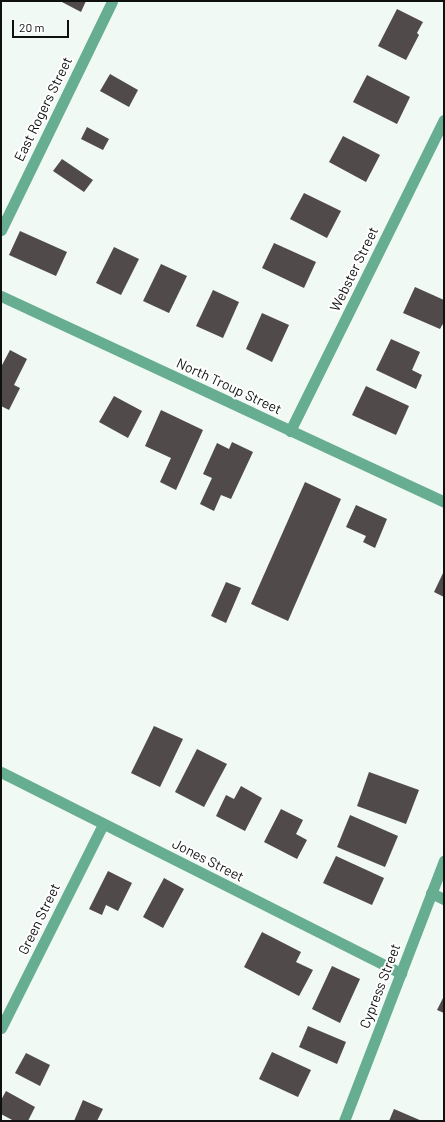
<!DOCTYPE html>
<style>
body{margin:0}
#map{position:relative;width:445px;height:1122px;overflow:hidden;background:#f1f9f5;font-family:Barlow,sans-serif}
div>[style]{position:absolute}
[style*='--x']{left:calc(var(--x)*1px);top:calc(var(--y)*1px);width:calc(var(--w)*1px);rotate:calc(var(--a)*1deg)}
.building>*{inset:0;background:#514a4a}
.minor>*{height:11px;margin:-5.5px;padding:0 5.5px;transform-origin:5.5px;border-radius:5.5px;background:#66ad91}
.tertiary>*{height:11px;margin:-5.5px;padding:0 5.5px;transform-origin:5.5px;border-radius:5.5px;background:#66ad91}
span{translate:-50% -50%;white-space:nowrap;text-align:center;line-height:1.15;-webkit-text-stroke:4px #fff;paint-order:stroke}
.street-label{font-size:14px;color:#0e1110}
.frame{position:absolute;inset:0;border:2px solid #0e1110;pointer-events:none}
.scale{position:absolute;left:12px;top:20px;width:57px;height:18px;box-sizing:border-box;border:2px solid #0e1110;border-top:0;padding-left:5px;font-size:12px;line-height:14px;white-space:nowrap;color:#0e1110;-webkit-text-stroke:3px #fff;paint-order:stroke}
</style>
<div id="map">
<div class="building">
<i style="clip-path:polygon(60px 1px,86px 1px,81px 12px)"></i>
<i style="clip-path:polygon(397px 9px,423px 22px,417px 33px,419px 35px,406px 60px,378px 46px)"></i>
<i style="clip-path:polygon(110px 74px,138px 90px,129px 107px,100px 91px)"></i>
<i style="clip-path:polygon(367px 75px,410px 97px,397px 124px,353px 102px)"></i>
<i style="clip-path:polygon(87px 127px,109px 139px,103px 150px,81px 139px)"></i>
<i style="clip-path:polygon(343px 136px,380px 155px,366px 182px,329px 162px)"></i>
<i style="clip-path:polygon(62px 159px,93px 180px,84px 192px,53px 171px)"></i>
<i style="clip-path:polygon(304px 193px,341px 211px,327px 238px,290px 219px)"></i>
<i style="clip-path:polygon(20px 231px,67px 252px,56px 276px,9px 255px)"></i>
<i style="clip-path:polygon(274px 243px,316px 262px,304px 288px,262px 268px)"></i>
<i style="clip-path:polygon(114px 247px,139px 259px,121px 295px,96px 283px)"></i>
<i style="clip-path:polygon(161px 264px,187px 276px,169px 313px,143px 301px)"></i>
<i style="clip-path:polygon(415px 287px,444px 300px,444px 322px,440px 329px,403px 313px)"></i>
<i style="clip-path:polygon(213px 290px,239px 302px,223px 338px,196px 326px)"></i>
<i style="clip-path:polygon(262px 313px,289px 325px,272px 362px,246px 349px)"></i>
<i style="clip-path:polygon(391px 339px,420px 352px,412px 370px,422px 375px,416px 389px,376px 370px)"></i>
<i style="clip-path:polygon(10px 350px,27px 359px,14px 385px,20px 388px,9px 410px,1px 406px,1px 367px)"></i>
<i style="clip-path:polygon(366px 386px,409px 406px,396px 435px,352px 415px)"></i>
<i style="clip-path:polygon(114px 396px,142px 411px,128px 438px,99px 422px)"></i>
<i style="clip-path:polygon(161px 410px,203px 430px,176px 490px,160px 482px,171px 458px,145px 446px)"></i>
<i style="clip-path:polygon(232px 442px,253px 452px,231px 499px,221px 495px,214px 511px,200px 504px,212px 478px,203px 474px,217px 443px,229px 449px)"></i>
<i style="clip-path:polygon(305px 482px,341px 499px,288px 621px,251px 604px)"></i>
<i style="clip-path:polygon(356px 505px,387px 519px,375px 548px,363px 542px,366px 536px,346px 527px)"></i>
<i style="clip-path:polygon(444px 571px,444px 597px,434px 592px)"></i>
<i style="clip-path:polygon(226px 582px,241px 588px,226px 623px,211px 616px)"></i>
<i style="clip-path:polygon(154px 726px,183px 739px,160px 787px,131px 773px)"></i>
<i style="clip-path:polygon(197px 749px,227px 764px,204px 807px,175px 792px)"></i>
<i style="clip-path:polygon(369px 772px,419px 790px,406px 824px,357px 806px)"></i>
<i style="clip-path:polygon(241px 786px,262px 798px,245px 831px,216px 816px,226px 795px,234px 799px)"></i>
<i style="clip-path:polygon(281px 809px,303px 820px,296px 834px,307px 840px,297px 859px,264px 842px)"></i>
<i style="clip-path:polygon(350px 815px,398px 836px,385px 867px,337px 847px)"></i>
<i style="clip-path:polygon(336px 856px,384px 878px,372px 905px,323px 883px)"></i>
<i style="clip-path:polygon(108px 871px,132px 883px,118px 911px,106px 905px,102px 915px,89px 909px)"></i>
<i style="clip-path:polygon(164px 878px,184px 889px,163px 928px,143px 917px)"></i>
<i style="clip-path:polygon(262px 932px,301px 952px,296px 962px,313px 970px,299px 996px,244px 967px)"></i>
<i style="clip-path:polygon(332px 966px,360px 979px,340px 1023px,312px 1009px)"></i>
<i style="clip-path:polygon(444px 996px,444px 1013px,437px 1010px)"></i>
<i style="clip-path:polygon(308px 1026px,346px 1042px,337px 1064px,299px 1047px)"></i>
<i style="clip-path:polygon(272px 1052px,311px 1070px,298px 1097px,259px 1079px)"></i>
<i style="clip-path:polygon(26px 1053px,50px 1065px,40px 1086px,15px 1073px)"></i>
<i style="clip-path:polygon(6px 1091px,35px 1107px,28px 1121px,14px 1121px,1px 1114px,1px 1100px)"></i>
<i style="clip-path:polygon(83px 1100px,103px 1109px,97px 1121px,74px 1121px)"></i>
<i style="clip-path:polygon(394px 1109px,422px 1121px,389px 1121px)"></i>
</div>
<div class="minor">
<i style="--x:1;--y:230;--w:254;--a:-64.1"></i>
<i style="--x:290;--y:431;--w:347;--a:-63.7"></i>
<i style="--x:1;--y:772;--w:448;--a:26.7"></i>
<i style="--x:431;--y:893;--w:14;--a:25"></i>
<i style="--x:1;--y:1028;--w:228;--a:-63.4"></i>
<i style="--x:344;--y:1121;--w:279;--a:-69"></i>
</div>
<div class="tertiary">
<i style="--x:1;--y:296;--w:489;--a:24.9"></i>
</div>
<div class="street-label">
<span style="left:43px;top:109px;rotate:-64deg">East Rogers Street</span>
<span style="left:354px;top:269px;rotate:-64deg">Webster Street</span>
<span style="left:229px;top:386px;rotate:25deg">North Troup Street</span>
<span style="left:208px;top:860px;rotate:27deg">Jones Street</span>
<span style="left:39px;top:919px;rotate:-64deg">Green Street</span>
<span style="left:380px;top:986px;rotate:-69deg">Cypress Street</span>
</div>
<div class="frame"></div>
<div class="scale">20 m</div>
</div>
